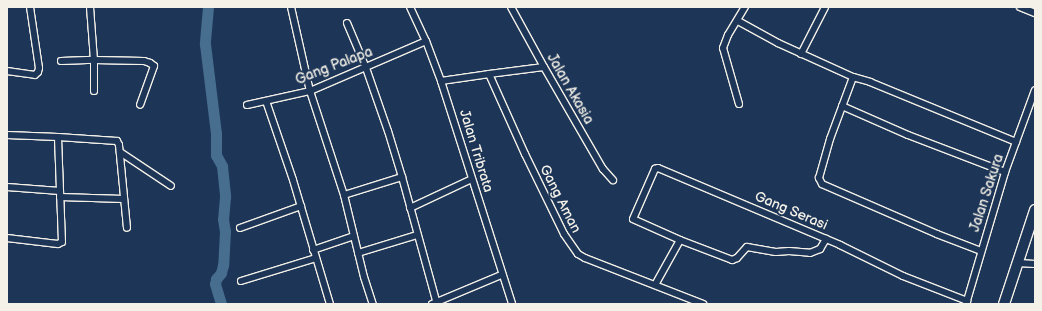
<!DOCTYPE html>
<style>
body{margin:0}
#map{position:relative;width:1042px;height:311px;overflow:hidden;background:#1d3557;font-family:"Balsamiq Sans",sans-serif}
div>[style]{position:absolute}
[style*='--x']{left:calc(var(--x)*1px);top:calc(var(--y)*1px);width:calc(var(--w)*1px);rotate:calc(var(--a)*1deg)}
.river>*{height:11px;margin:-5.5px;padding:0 5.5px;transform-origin:5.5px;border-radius:5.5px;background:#476d8f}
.roads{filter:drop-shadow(1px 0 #f4f1e8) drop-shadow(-1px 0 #f4f1e8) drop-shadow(0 1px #f4f1e8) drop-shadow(0 -1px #f4f1e8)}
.street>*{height:6px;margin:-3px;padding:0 3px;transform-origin:3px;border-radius:3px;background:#1d3557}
.primary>*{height:10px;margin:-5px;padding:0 5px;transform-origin:5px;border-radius:5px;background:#1d3557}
span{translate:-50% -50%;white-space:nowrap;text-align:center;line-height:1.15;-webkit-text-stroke:4px #1d3557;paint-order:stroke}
.street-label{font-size:14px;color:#f4f1e8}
.frame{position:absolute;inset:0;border:8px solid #f4f1e8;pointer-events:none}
</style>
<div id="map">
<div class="river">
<i style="--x:208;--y:7;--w:37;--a:95"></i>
<i style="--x:205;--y:44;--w:90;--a:83"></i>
<i style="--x:216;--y:133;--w:22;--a:90"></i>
<i style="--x:216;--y:155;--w:13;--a:61"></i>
<i style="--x:222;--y:166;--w:31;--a:84"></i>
<i style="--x:225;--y:197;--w:22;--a:95"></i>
<i style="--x:223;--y:219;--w:12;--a:81"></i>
<i style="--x:225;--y:231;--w:34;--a:93"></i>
<i style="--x:223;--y:265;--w:8;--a:104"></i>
<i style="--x:221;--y:273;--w:8;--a:130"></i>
<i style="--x:216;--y:279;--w:5;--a:101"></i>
<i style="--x:215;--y:284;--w:21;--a:73"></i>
</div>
<div class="roads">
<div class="street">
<i style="--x:90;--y:7;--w:53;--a:85.7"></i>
<i style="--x:94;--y:60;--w:50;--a:1.1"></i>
<i style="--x:144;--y:61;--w:6;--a:18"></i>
<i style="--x:150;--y:63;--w:5;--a:37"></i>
<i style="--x:154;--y:66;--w:41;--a:109.7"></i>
<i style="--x:291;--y:7;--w:86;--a:77.3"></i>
<i style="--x:310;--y:91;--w:109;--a:71.9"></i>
<i style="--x:344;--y:195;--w:84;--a:76.3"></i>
<i style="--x:364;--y:277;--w:28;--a:72"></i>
<i style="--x:410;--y:7;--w:38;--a:65"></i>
<i style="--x:426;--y:41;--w:43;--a:69.4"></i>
<i style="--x:441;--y:81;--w:234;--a:72.3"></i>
<i style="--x:511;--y:7;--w:68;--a:61.2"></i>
<i style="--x:544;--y:67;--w:118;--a:60"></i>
<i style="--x:603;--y:169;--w:15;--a:48"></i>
<i style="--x:1020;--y:7;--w:16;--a:22"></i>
<i style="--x:738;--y:21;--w:46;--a:28.8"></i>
<i style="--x:778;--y:43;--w:82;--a:24.4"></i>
<i style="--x:347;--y:23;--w:49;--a:67.1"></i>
<i style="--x:366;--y:68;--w:67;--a:70.8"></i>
<i style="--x:388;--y:131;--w:48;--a:73.1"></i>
<i style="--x:402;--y:177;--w:132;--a:74.6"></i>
<i style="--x:801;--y:54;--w:53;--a:-62.9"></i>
<i style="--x:61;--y:61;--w:33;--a:-2"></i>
<i style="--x:94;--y:60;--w:31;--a:90"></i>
<i style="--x:7;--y:71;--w:28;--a:8"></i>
<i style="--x:35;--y:75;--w:4;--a:-45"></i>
<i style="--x:38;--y:72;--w:4;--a:-76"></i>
<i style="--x:39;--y:68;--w:62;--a:-98.4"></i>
<i style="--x:489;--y:74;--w:55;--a:-7.3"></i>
<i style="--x:441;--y:81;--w:49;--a:-8.3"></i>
<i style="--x:489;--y:74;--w:88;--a:65.8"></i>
<i style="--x:525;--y:154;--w:89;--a:64"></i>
<i style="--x:564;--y:234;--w:24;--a:55"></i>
<i style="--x:578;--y:254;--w:8;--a:30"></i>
<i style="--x:585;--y:258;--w:127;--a:21.3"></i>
<i style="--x:266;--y:101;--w:83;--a:71.1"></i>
<i style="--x:293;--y:180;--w:129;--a:73.4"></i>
<i style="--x:739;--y:104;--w:58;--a:-105.9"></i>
<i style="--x:723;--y:48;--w:14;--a:-69"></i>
<i style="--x:728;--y:35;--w:33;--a:-59"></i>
<i style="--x:247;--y:105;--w:65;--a:-12.5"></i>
<i style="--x:310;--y:91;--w:126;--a:-23.3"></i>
<i style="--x:842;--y:106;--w:72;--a:23.7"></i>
<i style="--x:908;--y:135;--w:104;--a:20.9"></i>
<i style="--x:7;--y:135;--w:51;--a:2.2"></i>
<i style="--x:58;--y:137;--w:59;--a:3.9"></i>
<i style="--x:117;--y:141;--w:4;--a:63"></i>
<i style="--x:119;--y:145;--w:83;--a:84.5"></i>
<i style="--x:120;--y:152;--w:61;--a:33.7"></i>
<i style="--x:7;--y:187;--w:53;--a:4.3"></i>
<i style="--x:344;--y:195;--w:61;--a:-17.2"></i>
<i style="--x:60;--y:197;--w:64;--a:1.8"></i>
<i style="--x:410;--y:208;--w:68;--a:-25.1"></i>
<i style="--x:240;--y:228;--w:65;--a:-19.8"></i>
<i style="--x:7;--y:238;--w:51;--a:6.7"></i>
<i style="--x:58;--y:244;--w:4;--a:-27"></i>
<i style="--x:62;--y:242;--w:105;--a:-92.2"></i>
<i style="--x:680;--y:240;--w:56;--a:21"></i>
<i style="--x:732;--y:260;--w:5;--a:-22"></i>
<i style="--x:737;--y:258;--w:15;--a:-48"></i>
<i style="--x:747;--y:247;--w:29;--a:10"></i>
<i style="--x:776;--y:252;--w:13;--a:-4"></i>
<i style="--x:789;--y:251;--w:21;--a:5"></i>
<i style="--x:810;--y:253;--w:11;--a:-22"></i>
<i style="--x:820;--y:249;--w:12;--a:-59"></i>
<i style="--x:313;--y:250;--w:43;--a:-18.9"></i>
<i style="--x:981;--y:251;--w:47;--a:-158.9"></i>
<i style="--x:937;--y:234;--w:125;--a:-156.5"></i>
<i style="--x:822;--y:184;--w:7;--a:-117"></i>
<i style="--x:819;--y:178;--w:41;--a:-74.2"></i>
<i style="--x:830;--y:139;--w:66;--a:-69.6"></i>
<i style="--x:853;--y:77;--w:18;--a:16"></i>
<i style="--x:870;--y:82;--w:158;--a:22.3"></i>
<i style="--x:358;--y:253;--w:62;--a:-17"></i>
<i style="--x:1018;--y:263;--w:17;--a:3"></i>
<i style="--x:241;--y:281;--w:78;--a:-17"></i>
<i style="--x:655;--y:285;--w:51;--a:-60.9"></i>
<i style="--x:680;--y:240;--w:51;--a:-155.9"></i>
<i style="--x:633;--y:219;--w:55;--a:-66.3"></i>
<i style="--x:655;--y:169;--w:3;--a:-18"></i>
<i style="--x:658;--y:168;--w:198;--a:22.9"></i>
<i style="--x:840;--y:245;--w:70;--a:26.2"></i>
<i style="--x:903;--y:276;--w:69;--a:21.3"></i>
<i style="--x:432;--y:304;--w:75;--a:-22.8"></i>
<i style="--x:966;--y:304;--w:138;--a:-73.5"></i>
<i style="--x:1005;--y:172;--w:87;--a:-69.9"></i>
</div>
<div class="primary">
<i style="--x:1004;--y:304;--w:99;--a:-71.7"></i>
</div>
</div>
<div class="street-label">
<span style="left:334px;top:66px;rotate:-21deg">Gang Palapa</span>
<span style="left:570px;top:89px;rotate:60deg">Jalan Akasia</span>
<span style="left:476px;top:151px;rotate:73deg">Jalan Tribrata</span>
<span style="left:987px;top:193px;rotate:-72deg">Jalan Sakura</span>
<span style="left:560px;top:199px;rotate:63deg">Gang Aman</span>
<span style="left:791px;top:211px;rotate:23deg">Gang Serasi</span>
</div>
<div class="frame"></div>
</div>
